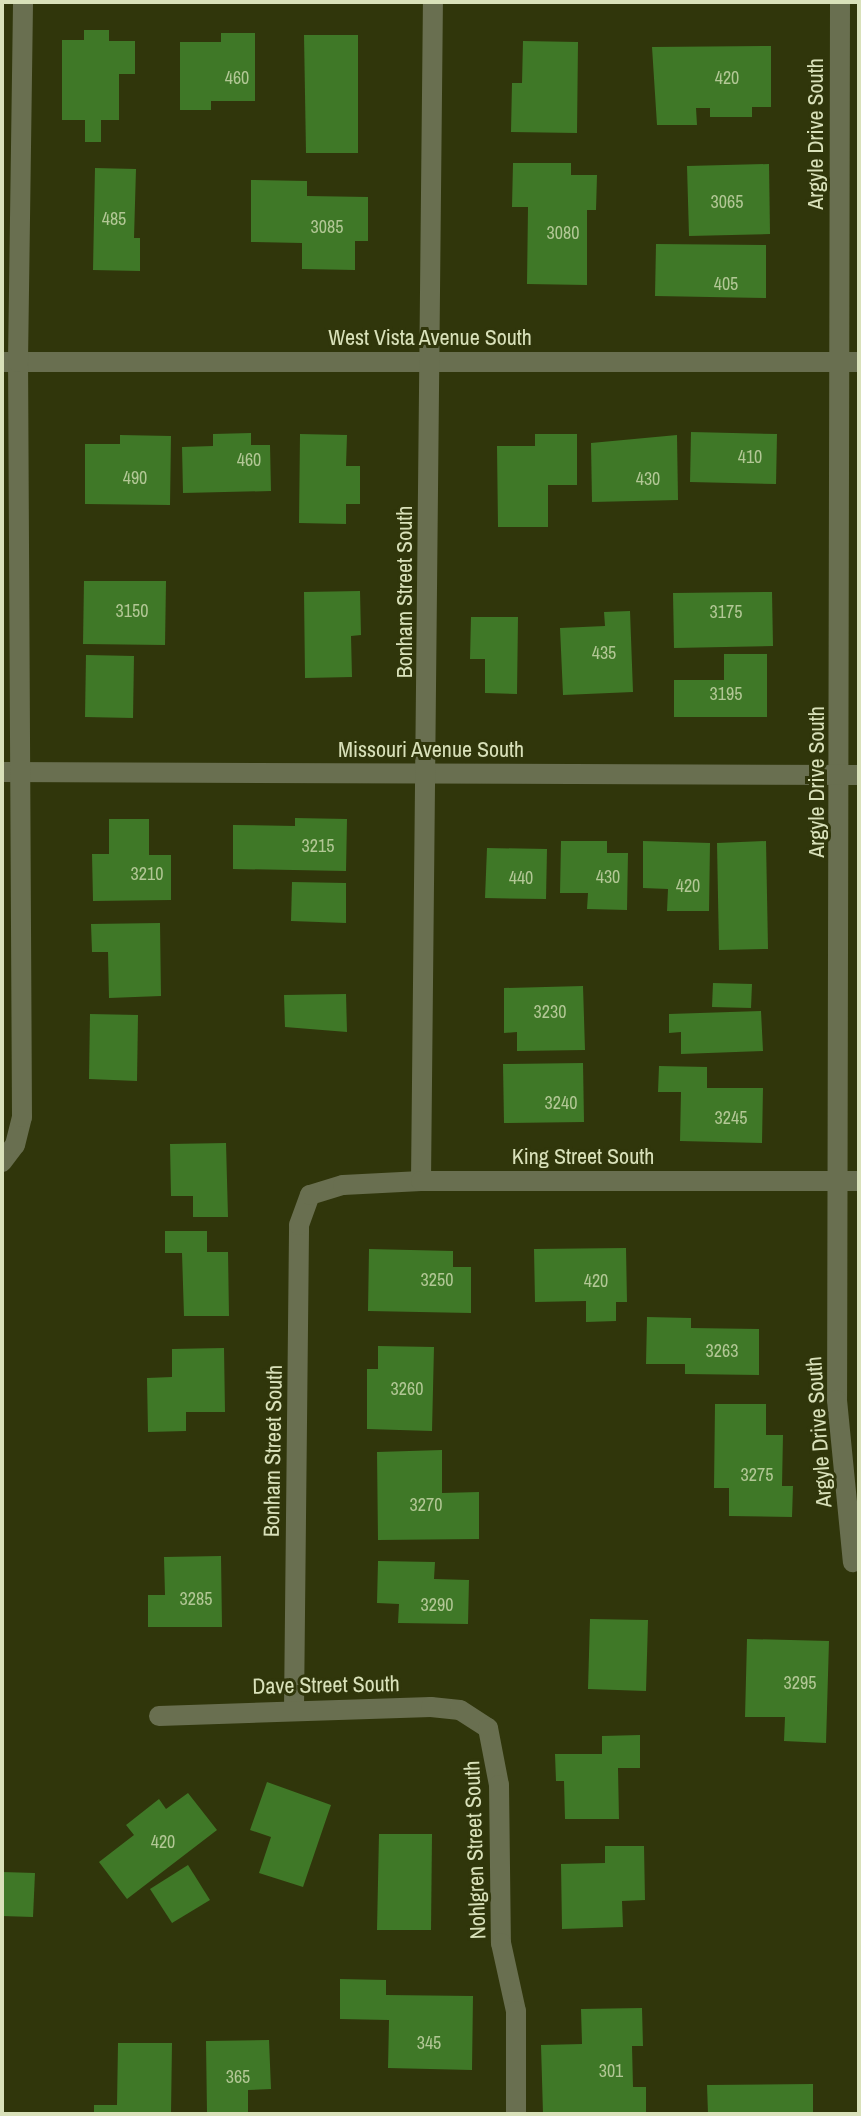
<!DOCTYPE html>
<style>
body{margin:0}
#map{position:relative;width:861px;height:2116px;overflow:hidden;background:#30360b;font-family:"Archivo Narrow",sans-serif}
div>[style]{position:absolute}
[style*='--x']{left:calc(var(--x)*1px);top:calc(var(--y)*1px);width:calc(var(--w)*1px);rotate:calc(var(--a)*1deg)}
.building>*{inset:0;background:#3f7827}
.minor>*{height:20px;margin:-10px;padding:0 10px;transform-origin:10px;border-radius:10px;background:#696f50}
span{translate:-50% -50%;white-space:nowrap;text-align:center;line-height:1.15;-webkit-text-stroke:6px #30360b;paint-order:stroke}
.number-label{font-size:18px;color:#b2c795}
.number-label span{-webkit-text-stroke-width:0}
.street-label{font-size:22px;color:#d9e1ba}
.frame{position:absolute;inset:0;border:4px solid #d9e1ba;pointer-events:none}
</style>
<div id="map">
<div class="building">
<i style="clip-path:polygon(84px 30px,109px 30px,109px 41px,135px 41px,135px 74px,119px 74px,119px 120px,101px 120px,101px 142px,85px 142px,85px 120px,62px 120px,62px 40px,84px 40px)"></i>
<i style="clip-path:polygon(221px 33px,255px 33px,255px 101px,211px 101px,211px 110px,180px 110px,180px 42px,221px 42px)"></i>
<i style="clip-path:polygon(304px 35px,358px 35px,358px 153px,306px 153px)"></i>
<i style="clip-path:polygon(523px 41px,578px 42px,577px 133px,511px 132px,512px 83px,522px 83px)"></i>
<i style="clip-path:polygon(771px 46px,771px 107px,752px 107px,752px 117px,710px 117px,710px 108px,696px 108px,697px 125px,657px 125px,652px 47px)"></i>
<i style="clip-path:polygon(513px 163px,571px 163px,571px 175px,597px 175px,596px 210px,587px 210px,587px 285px,527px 284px,528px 207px,512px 207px)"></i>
<i style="clip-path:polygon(769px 164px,770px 234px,689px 236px,687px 166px)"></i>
<i style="clip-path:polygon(95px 168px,136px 169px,134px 238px,140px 238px,140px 271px,93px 270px)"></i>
<i style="clip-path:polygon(251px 180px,307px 181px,307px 196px,368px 197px,368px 241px,355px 241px,355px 270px,302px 269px,302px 243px,251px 242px)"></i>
<i style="clip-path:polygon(656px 244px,766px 245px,766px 298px,655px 296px)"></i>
<i style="clip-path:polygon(691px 432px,777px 434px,776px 484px,690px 482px)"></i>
<i style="clip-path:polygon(251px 433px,251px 445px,270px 445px,271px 491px,183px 493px,182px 447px,213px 446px,213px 434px)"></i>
<i style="clip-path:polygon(300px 434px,347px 435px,346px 466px,360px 466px,360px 504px,346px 504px,346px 524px,299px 523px)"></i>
<i style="clip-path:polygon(535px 434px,577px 434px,577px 485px,548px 485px,548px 527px,498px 527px,497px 446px,535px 446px)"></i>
<i style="clip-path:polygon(120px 435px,171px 436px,170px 505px,85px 504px,85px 444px,120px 444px)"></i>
<i style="clip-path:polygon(677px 435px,678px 500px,592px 502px,591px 443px)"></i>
<i style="clip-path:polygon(84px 581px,166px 581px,165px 645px,83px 644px)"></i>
<i style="clip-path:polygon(360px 591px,361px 635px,351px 636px,352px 677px,305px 678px,304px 592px)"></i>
<i style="clip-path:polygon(772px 592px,773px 646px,674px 648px,673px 593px)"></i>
<i style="clip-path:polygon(630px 611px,633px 692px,563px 695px,560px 628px,605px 626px,604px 612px)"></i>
<i style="clip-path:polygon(471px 617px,518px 617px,517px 694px,485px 693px,485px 659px,470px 659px)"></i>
<i style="clip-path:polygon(724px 654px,767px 654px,767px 717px,674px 717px,674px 680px,724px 680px)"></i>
<i style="clip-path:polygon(86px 655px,134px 656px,133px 718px,85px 717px)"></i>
<i style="clip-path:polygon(295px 818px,347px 819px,346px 871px,233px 869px,233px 825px,295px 826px)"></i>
<i style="clip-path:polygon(109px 819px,149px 819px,149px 855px,171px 855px,171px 900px,93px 901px,92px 854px,109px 854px)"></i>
<i style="clip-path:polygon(561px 841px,607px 841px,607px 853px,628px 853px,627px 910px,587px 909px,588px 893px,560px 893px)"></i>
<i style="clip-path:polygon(643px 841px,710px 843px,709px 911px,667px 911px,668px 889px,643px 888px)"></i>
<i style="clip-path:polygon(766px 841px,768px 949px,719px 950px,717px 843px)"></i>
<i style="clip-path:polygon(487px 848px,547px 849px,546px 899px,485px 898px)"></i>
<i style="clip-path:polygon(292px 882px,346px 883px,346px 923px,291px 921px)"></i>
<i style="clip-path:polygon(160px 923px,161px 996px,109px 998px,108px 952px,92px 952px,91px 924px)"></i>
<i style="clip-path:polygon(713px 983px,752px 984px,751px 1008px,712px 1007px)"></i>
<i style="clip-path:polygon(583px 986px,585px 1050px,517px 1051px,517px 1032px,504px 1033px,504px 988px)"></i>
<i style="clip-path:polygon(346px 994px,347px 1032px,285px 1027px,284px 995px)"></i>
<i style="clip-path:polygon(761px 1011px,763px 1051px,681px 1054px,681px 1032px,669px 1033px,669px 1014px)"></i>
<i style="clip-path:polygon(90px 1014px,138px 1015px,137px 1081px,89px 1079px)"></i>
<i style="clip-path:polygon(583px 1063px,584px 1122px,504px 1123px,503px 1064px)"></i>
<i style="clip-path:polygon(659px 1066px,707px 1067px,707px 1088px,763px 1088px,762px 1143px,680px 1141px,681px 1092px,658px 1092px)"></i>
<i style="clip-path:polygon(226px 1143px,228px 1217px,193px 1217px,193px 1196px,171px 1196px,170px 1144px)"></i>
<i style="clip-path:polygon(165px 1231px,207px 1231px,207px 1252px,228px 1252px,229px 1316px,184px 1316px,182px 1253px,165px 1253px)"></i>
<i style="clip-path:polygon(626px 1248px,627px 1302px,616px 1302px,616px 1321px,586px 1322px,586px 1301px,535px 1302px,534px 1249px)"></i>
<i style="clip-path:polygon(369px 1249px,453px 1251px,453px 1267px,471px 1267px,471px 1313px,368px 1311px)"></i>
<i style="clip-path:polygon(647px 1317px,691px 1318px,691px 1328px,759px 1329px,759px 1375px,685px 1374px,685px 1364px,646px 1364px)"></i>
<i style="clip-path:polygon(378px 1346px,434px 1347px,432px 1431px,367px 1429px,367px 1369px,378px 1369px)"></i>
<i style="clip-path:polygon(224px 1348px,225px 1412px,186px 1412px,186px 1431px,148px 1432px,147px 1378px,172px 1377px,172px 1349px)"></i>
<i style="clip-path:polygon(715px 1404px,766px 1404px,766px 1435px,783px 1435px,782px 1486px,793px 1486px,792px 1517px,729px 1516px,729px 1488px,714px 1488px)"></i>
<i style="clip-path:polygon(442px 1450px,442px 1493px,479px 1492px,479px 1539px,378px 1540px,377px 1452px)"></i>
<i style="clip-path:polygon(221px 1556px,222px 1627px,148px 1627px,148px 1595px,165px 1595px,164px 1557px)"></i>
<i style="clip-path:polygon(378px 1561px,435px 1562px,434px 1579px,469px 1580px,468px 1624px,398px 1623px,399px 1604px,377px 1603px)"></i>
<i style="clip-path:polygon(590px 1619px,648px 1620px,646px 1691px,588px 1689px)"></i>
<i style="clip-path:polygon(747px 1639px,829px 1641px,826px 1743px,784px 1741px,785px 1717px,745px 1717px)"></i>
<i style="clip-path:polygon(640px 1735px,640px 1768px,618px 1768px,619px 1819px,565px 1819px,564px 1781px,556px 1781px,555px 1754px,602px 1754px,602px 1736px)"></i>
<i style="clip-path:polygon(267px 1782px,331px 1805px,303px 1887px,259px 1873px,271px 1837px,250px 1830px)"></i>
<i style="clip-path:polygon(188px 1793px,217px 1830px,127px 1899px,99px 1862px,134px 1835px,126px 1825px,159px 1799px,166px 1809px)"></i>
<i style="clip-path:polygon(379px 1834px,432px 1834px,431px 1930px,377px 1930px)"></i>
<i style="clip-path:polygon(605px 1846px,644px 1846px,645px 1900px,622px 1901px,623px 1927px,562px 1929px,561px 1864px,605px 1863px)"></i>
<i style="clip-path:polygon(188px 1865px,210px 1900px,172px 1923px,150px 1889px)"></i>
<i style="clip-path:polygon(2px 1872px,35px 1873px,33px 1917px,2px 1916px)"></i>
<i style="clip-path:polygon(340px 1979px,386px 1980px,386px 1995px,473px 1996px,472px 2070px,388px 2068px,389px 2020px,340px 2019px)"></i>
<i style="clip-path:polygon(642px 2008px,643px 2046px,632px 2046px,633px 2087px,646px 2087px,646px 2114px,543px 2114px,541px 2045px,582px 2044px,581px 2009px)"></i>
<i style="clip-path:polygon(269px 2040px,271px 2089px,248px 2090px,248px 2114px,207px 2114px,206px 2041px)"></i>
<i style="clip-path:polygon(118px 2043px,172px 2043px,171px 2114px,94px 2114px,94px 2105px,117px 2105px)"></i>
<i style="clip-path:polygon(813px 2084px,813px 2114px,708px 2114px,707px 2085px)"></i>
</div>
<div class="minor">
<i style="--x:840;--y:2;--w:1398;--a:90.12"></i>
<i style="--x:837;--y:1400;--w:163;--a:84.4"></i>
<i style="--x:2;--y:362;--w:857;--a:0"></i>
<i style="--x:2;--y:772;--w:857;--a:0.2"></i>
<i style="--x:2;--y:1162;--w:21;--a:-53"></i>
<i style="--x:15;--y:1145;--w:29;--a:-76"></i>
<i style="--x:22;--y:1117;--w:755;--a:-90.3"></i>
<i style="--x:18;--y:362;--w:360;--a:-89.2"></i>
<i style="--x:421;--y:1181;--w:1179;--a:-89.42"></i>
<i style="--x:294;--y:1709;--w:484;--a:-89.4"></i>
<i style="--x:299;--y:1225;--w:32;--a:-70"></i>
<i style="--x:310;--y:1195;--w:34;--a:-17"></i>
<i style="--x:343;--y:1185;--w:78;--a:-2.9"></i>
<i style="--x:421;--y:1181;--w:438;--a:0"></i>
<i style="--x:159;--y:1716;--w:272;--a:-1.9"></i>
<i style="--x:431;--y:1707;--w:29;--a:6"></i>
<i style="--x:460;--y:1710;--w:33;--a:33"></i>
<i style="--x:488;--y:1728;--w:58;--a:79.1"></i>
<i style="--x:499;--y:1785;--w:158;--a:89.3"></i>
<i style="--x:501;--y:1943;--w:70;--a:77.6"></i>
<i style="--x:516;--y:2011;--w:103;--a:90"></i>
</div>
<div class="number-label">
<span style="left:237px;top:78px">460</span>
<span style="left:727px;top:78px">420</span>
<span style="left:727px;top:202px">3065</span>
<span style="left:114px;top:219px">485</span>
<span style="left:327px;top:227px">3085</span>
<span style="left:563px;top:233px">3080</span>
<span style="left:726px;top:284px">405</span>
<span style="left:750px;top:457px">410</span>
<span style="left:249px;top:460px">460</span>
<span style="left:135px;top:478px">490</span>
<span style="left:648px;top:479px">430</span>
<span style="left:132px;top:611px">3150</span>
<span style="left:726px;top:612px">3175</span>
<span style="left:604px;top:653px">435</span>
<span style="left:726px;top:694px">3195</span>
<span style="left:318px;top:846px">3215</span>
<span style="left:147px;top:874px">3210</span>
<span style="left:608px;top:877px">430</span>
<span style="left:521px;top:878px">440</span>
<span style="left:688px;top:886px">420</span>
<span style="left:550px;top:1012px">3230</span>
<span style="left:561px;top:1103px">3240</span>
<span style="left:731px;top:1118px">3245</span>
<span style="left:437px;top:1280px">3250</span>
<span style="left:596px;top:1281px">420</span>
<span style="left:722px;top:1351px">3263</span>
<span style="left:407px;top:1389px">3260</span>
<span style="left:757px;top:1475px">3275</span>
<span style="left:426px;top:1505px">3270</span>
<span style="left:196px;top:1599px">3285</span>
<span style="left:437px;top:1605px">3290</span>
<span style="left:800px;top:1683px">3295</span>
<span style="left:163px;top:1842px">420</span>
<span style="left:429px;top:2043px">345</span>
<span style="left:611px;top:2071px">301</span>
<span style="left:238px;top:2077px">365</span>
</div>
<div class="street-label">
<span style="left:816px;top:134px;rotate:-90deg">Argyle Drive South</span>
<span style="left:430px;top:338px">West Vista Avenue South</span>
<span style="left:405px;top:592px;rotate:-90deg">Bonham Street South</span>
<span style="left:431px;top:750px">Missouri Avenue South</span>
<span style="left:817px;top:782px;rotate:-90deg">Argyle Drive South</span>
<span style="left:583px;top:1157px">King Street South</span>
<span style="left:819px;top:1432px;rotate:-94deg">Argyle Drive South</span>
<span style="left:273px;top:1451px;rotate:-89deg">Bonham Street South</span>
<span style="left:326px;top:1685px;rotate:-1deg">Dave Street South</span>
<span style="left:475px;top:1850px;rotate:-92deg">Nohlgren Street South</span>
</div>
<div class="frame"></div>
</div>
